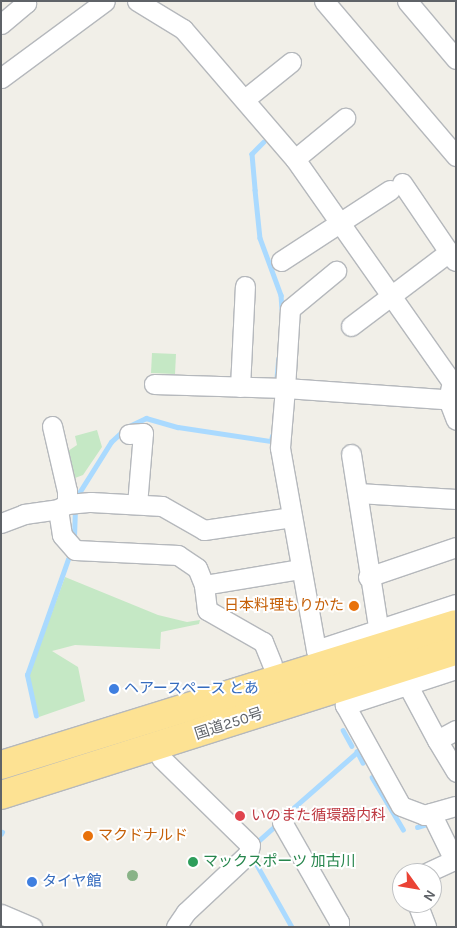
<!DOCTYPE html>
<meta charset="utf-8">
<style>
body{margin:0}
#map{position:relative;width:457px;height:928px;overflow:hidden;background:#f1efe8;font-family:Karla,"Noto Sans JP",sans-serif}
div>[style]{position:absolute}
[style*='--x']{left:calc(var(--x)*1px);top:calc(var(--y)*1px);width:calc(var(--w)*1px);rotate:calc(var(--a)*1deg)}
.green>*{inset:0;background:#c5e8c5}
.stream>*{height:4.5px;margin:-2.25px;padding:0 2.25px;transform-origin:2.25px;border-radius:2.25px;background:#aadaff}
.roads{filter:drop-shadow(1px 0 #b5b8bc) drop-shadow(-1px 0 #b5b8bc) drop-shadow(0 1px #b5b8bc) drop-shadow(0 -1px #b5b8bc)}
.minor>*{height:19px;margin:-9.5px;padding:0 9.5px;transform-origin:9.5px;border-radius:9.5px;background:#fff}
.highway>*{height:28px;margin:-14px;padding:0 14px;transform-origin:14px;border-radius:14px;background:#fde293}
.trees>*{width:11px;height:11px;margin:-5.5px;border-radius:50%;background:#89b387}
.dots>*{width:14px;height:14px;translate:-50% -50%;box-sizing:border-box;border:2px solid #fff;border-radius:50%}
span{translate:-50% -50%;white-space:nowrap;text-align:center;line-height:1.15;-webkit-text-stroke:4px #fff;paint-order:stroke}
.food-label{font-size:15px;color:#c56008}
.right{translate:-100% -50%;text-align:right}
.left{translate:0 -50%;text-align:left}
.shop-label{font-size:15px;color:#366cbe}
.street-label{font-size:15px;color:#5f6368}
.health-label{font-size:15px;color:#be3a42}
.leisure-label{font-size:15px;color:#27864d}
.frame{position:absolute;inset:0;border:2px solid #5f6368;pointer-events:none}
.north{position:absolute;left:392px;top:863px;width:50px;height:50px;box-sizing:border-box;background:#fff;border:1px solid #bfc1c3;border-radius:50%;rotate:122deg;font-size:14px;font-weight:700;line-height:20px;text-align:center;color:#5f6368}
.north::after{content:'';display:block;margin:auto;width:18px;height:22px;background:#ea4335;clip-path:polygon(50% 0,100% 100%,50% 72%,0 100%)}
</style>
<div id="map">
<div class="green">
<i style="clip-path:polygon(152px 353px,176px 354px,175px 374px,151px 373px)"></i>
<i style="clip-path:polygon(97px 430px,102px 447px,83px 475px,75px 478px,74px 472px,70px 473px,65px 453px,77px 445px,75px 436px)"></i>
<i style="clip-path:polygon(65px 577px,158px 615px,187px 622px,200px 620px,199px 624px,161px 632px,160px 649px,75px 645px,52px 651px,78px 667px,85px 701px,39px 717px,29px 682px,30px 672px)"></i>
</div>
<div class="stream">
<i style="--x:264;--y:142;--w:17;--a:135"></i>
<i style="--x:252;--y:154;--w:36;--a:85"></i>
<i style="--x:255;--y:190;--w:48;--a:84.1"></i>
<i style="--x:260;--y:238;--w:61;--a:69.8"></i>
<i style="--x:281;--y:295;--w:14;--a:86"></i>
<i style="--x:276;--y:384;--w:25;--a:-85"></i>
<i style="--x:79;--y:493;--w:60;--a:-57.9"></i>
<i style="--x:111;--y:442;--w:22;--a:-43"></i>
<i style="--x:127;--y:427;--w:21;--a:-25"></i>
<i style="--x:146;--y:418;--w:33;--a:16"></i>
<i style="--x:178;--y:427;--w:94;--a:8.6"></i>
<i style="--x:271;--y:441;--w:5;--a:-79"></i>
<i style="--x:74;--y:537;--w:24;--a:-88"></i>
<i style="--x:36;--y:716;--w:42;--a:-102.4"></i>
<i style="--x:27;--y:675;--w:123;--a:-70.5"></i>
<i style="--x:343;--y:730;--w:18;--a:61"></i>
<i style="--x:357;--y:751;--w:13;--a:63"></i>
<i style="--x:372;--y:777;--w:61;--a:59.2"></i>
<i style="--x:282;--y:818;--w:100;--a:-41.3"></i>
<i style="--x:417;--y:827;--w:14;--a:-17"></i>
<i style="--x:1;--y:834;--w:2;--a:-63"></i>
<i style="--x:255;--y:844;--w:30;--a:-42"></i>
<i style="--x:252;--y:856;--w:81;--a:60.6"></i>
</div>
<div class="roads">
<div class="minor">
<i style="--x:137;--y:1;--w:54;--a:31.3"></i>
<i style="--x:183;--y:29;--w:172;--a:49.3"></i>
<i style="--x:295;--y:159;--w:273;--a:54.9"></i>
<i style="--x:452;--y:382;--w:17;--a:103"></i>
<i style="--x:448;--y:399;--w:22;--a:69"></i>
<i style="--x:324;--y:1;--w:204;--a:49.6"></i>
<i style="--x:407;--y:1;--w:76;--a:49.8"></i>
<i style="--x:1;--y:24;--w:33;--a:-40"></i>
<i style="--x:26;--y:3;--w:3;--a:-135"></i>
<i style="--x:1;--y:78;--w:129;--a:-36.5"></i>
<i style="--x:245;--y:99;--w:59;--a:-38.8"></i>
<i style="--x:295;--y:159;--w:65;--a:-39.4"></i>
<i style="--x:402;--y:183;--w:94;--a:55.8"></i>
<i style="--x:281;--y:261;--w:130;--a:-33.1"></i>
<i style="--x:351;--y:326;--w:123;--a:-37.1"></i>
<i style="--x:154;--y:384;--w:131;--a:1.7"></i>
<i style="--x:285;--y:388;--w:79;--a:-86.4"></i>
<i style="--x:290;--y:309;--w:60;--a:-39.6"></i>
<i style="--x:240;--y:387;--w:101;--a:-87.2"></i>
<i style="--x:456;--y:400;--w:171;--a:-176"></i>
<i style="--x:285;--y:388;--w:60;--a:94.8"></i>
<i style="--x:280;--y:448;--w:205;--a:79.9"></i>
<i style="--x:316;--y:650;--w:147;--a:-18.2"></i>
<i style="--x:52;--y:426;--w:67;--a:77"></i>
<i style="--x:67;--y:491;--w:13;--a:90"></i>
<i style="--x:129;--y:434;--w:14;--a:-4"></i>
<i style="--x:143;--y:433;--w:71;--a:94.8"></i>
<i style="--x:351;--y:454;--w:180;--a:81.1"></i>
<i style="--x:358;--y:493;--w:98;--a:3.5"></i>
<i style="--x:1;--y:523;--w:25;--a:-21"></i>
<i style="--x:24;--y:514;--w:34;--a:-8"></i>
<i style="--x:368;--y:577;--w:93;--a:-18.8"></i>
<i style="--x:204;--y:585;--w:18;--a:-112"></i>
<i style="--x:197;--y:568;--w:23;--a:-146"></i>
<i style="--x:178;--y:555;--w:103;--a:-177.2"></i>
<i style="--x:75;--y:550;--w:20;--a:-131"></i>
<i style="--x:62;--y:535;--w:26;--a:-99"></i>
<i style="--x:58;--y:509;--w:10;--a:-29"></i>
<i style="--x:67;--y:504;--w:24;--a:-5"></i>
<i style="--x:91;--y:502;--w:71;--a:3.2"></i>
<i style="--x:162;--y:506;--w:48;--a:29.7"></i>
<i style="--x:204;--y:530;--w:89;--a:-8.4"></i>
<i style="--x:272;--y:664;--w:24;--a:-112"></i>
<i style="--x:263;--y:642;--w:64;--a:-150.3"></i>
<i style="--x:207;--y:610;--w:25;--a:-97"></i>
<i style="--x:204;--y:585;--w:98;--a:-9.4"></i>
<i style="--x:456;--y:669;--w:117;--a:162"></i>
<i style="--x:345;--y:705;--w:115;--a:61"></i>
<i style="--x:401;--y:806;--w:25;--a:21"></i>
<i style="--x:424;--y:815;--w:33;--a:-16"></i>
<i style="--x:407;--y:684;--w:64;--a:61.8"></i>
<i style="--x:456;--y:730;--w:21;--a:152"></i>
<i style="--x:437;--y:740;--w:37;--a:59"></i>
<i style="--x:161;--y:758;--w:124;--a:44.3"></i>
<i style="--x:250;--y:845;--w:9;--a:103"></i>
<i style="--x:248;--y:854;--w:85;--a:136.9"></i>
<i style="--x:186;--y:912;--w:18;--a:124"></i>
<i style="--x:431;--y:813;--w:52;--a:63.9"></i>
<i style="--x:282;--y:822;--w:115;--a:60.3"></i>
<i style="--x:339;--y:922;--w:5;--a:90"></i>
<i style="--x:426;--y:873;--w:33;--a:-25"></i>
<i style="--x:417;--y:903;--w:26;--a:69"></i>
<i style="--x:1;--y:914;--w:34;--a:23"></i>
</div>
<div class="highway">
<i style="--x:1;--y:765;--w:476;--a:-17.2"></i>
<i style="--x:1;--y:795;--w:477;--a:-17.6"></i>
</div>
</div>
<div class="trees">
<i style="left:132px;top:875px"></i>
</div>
<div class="dots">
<i style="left:354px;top:606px;background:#e8710a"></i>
<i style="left:114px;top:689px;background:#3f7fe0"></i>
<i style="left:240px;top:816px;background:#e0444e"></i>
<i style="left:88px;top:836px;background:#e8710a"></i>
<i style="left:193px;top:862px;background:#2e9e5b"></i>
<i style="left:32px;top:882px;background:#3f7fe0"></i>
</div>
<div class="food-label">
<span class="right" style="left:344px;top:606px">日本料理もりかた</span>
<span class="left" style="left:98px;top:836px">マクドナルド</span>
</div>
<div class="shop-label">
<span class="left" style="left:124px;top:689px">ヘアースペース とあ</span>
<span class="left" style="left:42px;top:882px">タイヤ館</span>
</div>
<div class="street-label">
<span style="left:229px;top:724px;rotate:-18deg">国道250号</span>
</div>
<div class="health-label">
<span class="left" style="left:251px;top:816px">いのまた循環器内科</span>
</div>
<div class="leisure-label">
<span class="left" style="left:203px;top:862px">マックスポーツ 加古川</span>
</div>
<div class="frame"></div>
<div class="north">N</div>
</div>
